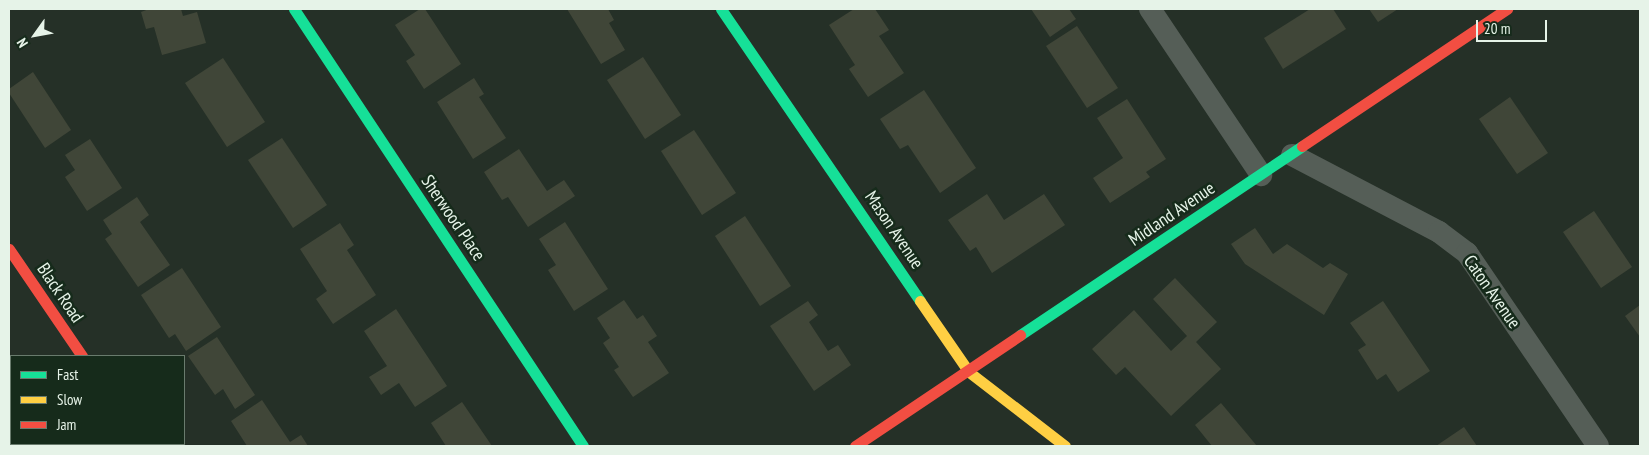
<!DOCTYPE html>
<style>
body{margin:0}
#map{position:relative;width:1649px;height:455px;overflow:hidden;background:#253027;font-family:"PT Sans Narrow",sans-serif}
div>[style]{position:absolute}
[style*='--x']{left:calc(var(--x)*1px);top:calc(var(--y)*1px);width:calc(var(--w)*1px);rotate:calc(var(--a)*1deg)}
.building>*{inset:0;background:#404638}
.street>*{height:22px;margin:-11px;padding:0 11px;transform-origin:11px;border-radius:11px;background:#555e57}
.fast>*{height:11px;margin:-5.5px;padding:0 5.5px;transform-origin:5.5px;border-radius:5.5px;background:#16e098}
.slow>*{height:11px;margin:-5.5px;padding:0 5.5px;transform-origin:5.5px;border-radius:5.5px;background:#ffcf43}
.jam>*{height:11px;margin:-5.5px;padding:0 5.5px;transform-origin:5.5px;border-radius:5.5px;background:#f24e42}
span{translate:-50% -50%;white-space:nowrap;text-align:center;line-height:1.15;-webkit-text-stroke:5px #162b1b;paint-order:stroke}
.street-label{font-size:18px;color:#e6f3e8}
.frame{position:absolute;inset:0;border:10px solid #e6f3e8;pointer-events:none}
.legend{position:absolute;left:10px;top:355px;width:175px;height:90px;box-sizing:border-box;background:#162b1b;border:1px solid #697b6d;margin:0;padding:6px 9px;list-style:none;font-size:15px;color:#e6f3e8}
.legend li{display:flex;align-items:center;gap:10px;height:25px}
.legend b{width:25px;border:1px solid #697b6d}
.north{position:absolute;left:10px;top:10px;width:50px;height:50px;-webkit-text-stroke:4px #162b1b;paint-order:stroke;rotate:238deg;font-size:14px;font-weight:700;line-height:20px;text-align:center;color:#e6f3e8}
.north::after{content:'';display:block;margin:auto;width:18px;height:22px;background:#e6f3e8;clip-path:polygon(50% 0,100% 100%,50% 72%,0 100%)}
.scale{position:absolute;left:1476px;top:20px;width:71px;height:22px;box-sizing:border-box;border:2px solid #e6f3e8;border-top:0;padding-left:6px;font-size:15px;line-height:18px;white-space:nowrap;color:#e6f3e8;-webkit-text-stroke:4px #162b1b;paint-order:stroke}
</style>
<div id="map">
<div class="building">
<i style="clip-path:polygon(149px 9px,181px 9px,183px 16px,197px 12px,206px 43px,162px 55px,154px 27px,146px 29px,141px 12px)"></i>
<i style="clip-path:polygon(420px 9px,425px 9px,461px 64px,424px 89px,406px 61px,415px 55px,395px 25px)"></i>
<i style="clip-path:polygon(567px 9px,608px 9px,614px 20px,609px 23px,625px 50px,601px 64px)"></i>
<i style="clip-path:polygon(854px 9px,875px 9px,889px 30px,879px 36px,904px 73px,868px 97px,849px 69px,855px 65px,829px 25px)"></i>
<i style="clip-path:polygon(1031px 9px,1069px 9px,1076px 19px,1050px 37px)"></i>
<i style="clip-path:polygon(1310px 9px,1333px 9px,1346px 29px,1283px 69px,1264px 38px)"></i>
<i style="clip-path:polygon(1369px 9px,1398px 9px,1378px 22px)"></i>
<i style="clip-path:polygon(1077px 26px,1118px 88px,1087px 108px,1046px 46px)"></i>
<i style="clip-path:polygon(643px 57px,681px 115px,645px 139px,607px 80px)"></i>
<i style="clip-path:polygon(223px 58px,265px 122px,227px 147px,185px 83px)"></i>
<i style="clip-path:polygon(33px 72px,71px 130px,45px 148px,9px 93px,9px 89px)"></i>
<i style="clip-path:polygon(474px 78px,484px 94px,479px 97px,506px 138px,473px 159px,437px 102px)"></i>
<i style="clip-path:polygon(924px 90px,976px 168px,940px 193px,908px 145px,900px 149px,880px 119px)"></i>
<i style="clip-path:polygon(1510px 97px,1548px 153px,1517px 174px,1479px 119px)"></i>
<i style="clip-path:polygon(1127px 99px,1166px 159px,1146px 172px,1150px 177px,1110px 203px,1093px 178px,1123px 158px,1097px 118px)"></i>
<i style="clip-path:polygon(694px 130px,736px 193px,702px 215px,661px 151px)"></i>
<i style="clip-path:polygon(282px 138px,327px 205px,293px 228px,248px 160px)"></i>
<i style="clip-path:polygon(90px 139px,122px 188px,87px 211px,65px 177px,75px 170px,65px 155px)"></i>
<i style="clip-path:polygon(519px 149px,547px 191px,564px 180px,575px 196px,528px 227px,508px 197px,502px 200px,484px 172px)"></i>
<i style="clip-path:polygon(987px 194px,1004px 220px,1044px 194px,1065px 225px,992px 273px,976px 247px,970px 251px,948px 220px)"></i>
<i style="clip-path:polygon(137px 197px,149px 215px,140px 222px,170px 265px,138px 287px,105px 239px,112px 234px,103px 220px)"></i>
<i style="clip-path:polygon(1594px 211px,1632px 267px,1601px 288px,1563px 232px)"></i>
<i style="clip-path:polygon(745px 216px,791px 286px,760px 306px,715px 236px)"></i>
<i style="clip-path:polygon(565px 222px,608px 289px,574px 311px,548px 270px,556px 265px,539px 239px)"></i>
<i style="clip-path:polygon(340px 223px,354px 245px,347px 250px,376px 295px,333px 324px,316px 299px,327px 291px,300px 249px)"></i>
<i style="clip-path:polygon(1255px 228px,1273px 254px,1287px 244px,1323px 268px,1330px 263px,1348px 274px,1324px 315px,1245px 264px,1231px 244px)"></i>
<i style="clip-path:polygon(182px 268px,221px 327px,186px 351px,175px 334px,169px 338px,141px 295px)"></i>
<i style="clip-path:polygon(1175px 278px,1217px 322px,1196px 342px,1221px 369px,1171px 416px,1125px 367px,1116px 375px,1092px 349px,1134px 310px,1171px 351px,1187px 336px,1153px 299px)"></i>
<i style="clip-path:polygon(624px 300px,637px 319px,643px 315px,657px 336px,648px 342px,669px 373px,633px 397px,614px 370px,619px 367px,603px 343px,610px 338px,597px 318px)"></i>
<i style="clip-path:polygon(808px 301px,818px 315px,809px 322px,828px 351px,838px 345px,851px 365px,814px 391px,770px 326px)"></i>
<i style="clip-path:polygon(1383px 301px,1430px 371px,1398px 392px,1386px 374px,1377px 380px,1358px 350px,1366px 345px,1350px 323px)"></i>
<i style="clip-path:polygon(1640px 305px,1640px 337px,1625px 316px)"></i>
<i style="clip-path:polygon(396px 309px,447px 386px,415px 407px,399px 383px,381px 395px,369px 377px,387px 366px,364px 331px)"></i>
<i style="clip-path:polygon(217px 337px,255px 395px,235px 409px,223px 389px,215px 395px,188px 356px)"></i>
<i style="clip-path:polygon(262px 400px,290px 442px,301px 435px,308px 446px,247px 446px,231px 421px)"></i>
<i style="clip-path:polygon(462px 402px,492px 446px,446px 446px,431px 423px)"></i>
<i style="clip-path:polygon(1221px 403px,1257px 446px,1212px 446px,1195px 425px)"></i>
<i style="clip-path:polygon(9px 407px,11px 411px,11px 444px,30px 444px,26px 446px,9px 446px)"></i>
<i style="clip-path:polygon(1464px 427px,1477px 446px,1436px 446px)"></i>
</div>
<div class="street">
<i style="--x:1150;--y:9;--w:200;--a:56.2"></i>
<i style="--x:1292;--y:155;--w:166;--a:27.6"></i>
<i style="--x:1439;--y:232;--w:35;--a:37"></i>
<i style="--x:1467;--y:253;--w:233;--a:55.8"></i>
</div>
<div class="fast">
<i style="--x:294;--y:9;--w:524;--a:56.52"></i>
<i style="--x:721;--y:9;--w:353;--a:55.7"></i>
<i style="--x:1020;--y:335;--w:339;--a:-33.8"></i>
</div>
<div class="slow">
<i style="--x:920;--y:301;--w:86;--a:55.4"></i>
<i style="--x:969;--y:372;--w:121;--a:37.6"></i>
<i style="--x:142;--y:444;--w:3;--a:45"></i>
</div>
<div class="jam">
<i style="--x:1302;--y:146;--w:247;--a:-33.8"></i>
<i style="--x:9;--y:249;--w:130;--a:55.7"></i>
<i style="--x:855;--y:446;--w:199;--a:-33.9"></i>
</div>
<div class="street-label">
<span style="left:1172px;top:214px;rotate:-34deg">Midland Avenue</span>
<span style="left:453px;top:218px;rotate:56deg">Sherwood Place</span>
<span style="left:894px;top:230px;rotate:56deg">Mason Avenue</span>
<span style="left:1492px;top:292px;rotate:55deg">Caton Avenue</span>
<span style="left:60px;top:293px;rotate:56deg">Black Road</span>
</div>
<div class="frame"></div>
<ul class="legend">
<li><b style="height:6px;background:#16e098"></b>Fast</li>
<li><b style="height:6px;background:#ffcf43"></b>Slow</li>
<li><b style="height:6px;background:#f24e42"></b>Jam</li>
</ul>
<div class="north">N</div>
<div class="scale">20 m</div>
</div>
